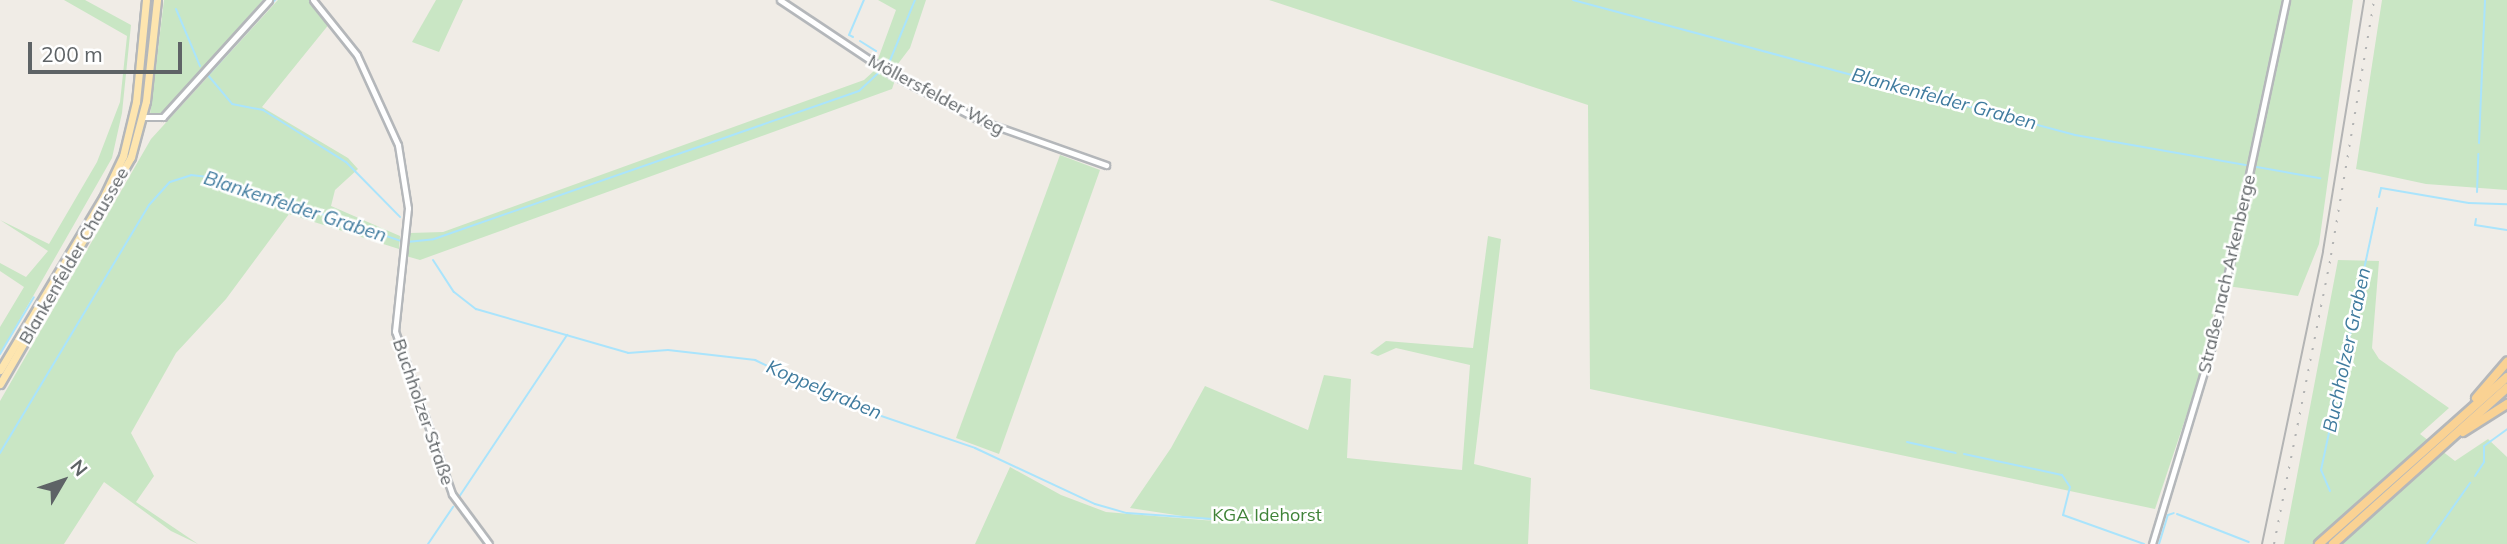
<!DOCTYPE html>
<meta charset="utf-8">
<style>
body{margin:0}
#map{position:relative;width:2507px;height:544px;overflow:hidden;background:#f0ece6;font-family:Mulish,sans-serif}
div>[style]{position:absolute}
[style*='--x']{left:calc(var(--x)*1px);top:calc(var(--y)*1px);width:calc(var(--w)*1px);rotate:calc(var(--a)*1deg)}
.green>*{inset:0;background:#c9e6c4}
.stream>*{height:2px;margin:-1px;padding:0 1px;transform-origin:1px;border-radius:1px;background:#aae4fc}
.roads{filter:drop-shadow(2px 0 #b4b7ba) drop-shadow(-2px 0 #b4b7ba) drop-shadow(0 2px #b4b7ba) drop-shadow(0 -2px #b4b7ba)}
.minor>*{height:5px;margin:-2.5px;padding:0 2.5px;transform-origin:2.5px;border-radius:2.5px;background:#fff}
.major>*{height:7px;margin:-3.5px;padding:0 3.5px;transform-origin:3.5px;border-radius:3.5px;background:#fde5af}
.highway>*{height:8px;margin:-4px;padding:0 4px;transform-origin:4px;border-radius:4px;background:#fad293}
.tram>*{height:2px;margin:-1px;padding:0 1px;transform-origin:1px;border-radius:1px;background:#b3b4b4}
.rail>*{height:2px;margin-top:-1px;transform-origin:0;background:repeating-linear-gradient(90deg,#b3b4b4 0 2px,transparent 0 11px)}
span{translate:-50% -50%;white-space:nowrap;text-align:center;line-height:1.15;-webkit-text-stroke:5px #fff;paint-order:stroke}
.street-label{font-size:18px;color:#5e6366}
.park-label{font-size:18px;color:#3f8338}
.water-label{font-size:19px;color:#3f7b9e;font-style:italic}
.north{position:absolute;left:28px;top:446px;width:70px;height:70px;-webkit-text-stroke:5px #fff;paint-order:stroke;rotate:51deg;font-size:19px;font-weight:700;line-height:28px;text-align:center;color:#5e6366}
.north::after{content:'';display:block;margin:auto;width:24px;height:32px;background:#5e6366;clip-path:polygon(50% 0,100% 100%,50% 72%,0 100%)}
.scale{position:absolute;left:28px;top:42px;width:154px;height:32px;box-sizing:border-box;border:4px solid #5e6366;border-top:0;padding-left:9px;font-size:21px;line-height:24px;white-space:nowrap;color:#5e6366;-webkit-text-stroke:5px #fff;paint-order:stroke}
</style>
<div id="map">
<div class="green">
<i style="clip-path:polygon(64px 0,85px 0,131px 25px,122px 113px,112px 158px,0 354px,0 327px,24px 287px,0 271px,0 263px,26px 277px,48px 251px,0 220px,49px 244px,97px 162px,120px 102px,127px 36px)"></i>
<i style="clip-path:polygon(149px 0,154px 0,149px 55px,130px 154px,106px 202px,0 380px,125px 160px,139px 101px)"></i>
<i style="clip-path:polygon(164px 0,263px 0,162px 115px,150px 114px)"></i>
<i style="clip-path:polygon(278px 0,309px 0,330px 23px,262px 107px,348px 158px,358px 169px,335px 190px,331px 206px,400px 236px,399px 249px,289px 214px,226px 299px,176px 353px,131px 433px,154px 476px,136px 502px,198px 544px,171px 531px,104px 482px,64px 544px,0 544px,0 401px,151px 139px)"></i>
<i style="clip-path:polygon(436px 0,463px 0,439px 52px,412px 42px)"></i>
<i style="clip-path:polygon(878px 0,926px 0,910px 48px,894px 69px,878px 59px,896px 10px)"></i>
<i style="clip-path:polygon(1269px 0,2282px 0,2262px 104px,2266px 105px,2290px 0,2353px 0,2319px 244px,2298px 296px,2220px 285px,2201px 372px,2155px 509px,1590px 389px,1588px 105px)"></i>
<i style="clip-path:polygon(2382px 0,2507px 0,2507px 190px,2426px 184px,2356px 169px)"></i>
<i style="clip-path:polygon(875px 70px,895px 80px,892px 89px,420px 260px,406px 256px,410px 233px,443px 232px,864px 80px)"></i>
<i style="clip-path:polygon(141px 134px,133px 161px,111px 206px,0 391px,113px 201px)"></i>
<i style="clip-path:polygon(1060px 155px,1100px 170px,999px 454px,956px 438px)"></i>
<i style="clip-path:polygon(1488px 236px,1501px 239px,1474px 464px,1531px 478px,1528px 544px,975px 544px,1010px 467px,1061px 495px,1106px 512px,1215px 521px,1130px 508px,1171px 448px,1205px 386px,1308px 430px,1324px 375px,1351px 379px,1347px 458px,1462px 470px,1470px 365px,1396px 348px,1378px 356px,1370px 353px,1386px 341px,1473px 348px)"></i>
<i style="clip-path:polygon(2338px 260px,2379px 261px,2372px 348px,2379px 359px,2449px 408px,2420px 434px,2455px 461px,2488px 439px,2507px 457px,2507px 544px,2284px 544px)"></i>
</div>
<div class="stream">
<i style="--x:1573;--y:0;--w:520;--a:15.05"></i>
<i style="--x:2075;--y:135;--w:249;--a:10"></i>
<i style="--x:176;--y:9;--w:62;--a:67.2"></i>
<i style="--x:853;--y:37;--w:4;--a:-153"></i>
<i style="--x:849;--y:35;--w:38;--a:-67"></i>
<i style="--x:860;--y:41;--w:19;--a:32"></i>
<i style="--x:207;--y:74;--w:39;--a:50"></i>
<i style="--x:232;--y:104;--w:32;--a:11"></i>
<i style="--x:263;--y:110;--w:98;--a:32.1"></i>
<i style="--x:346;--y:162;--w:77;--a:45.5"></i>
<i style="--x:208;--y:75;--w:101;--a:-48.2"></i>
<i style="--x:2479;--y:143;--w:143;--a:-87.6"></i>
<i style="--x:2477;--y:192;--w:38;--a:-88"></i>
<i style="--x:2379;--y:197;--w:9;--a:-77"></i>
<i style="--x:2381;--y:188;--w:89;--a:9.7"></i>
<i style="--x:2469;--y:203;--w:38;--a:2"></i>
<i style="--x:2476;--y:219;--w:6;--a:99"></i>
<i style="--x:2475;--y:225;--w:32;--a:9"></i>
<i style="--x:407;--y:242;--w:27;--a:-6"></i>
<i style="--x:434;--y:239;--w:450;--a:-19.2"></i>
<i style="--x:859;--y:91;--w:41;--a:-43"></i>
<i style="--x:889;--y:63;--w:68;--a:-67.6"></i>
<i style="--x:433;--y:260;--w:38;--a:57"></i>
<i style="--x:454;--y:292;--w:28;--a:38"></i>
<i style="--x:476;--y:309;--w:158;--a:16.1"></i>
<i style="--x:628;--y:353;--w:40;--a:-4.3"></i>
<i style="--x:668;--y:350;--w:88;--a:6.6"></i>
<i style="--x:755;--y:360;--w:104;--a:25.6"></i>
<i style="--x:849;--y:405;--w:133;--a:18.8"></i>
<i style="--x:975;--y:448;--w:132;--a:25"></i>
<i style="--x:1095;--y:504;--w:33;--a:16"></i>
<i style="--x:1127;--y:513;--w:100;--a:4"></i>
<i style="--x:0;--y:354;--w:66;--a:-59.2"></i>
<i style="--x:1907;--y:442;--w:50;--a:12.7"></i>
<i style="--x:0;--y:453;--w:289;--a:-59"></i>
<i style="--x:149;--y:205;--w:31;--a:-48"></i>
<i style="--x:170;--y:182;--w:22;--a:-18"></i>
<i style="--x:191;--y:175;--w:25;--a:7"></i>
<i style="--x:216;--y:178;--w:195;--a:18.8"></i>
<i style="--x:1964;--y:454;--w:100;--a:12.1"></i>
<i style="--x:2062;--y:475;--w:14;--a:56"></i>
<i style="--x:2070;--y:487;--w:29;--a:104"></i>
<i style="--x:2063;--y:515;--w:86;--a:19.7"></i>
<i style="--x:2475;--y:476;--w:17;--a:-57"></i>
<i style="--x:2484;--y:462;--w:16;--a:-90"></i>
<i style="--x:2484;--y:446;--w:29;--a:-36"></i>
<i style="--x:2330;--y:491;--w:23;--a:-113"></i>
<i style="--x:2321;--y:470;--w:268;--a:-77.9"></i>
<i style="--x:459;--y:497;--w:195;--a:-56.3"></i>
<i style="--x:2177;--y:514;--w:77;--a:21.3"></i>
<i style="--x:428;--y:544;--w:45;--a:-56"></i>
<i style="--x:2159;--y:544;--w:30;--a:-73"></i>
<i style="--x:2168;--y:515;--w:6;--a:-18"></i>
<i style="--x:2427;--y:544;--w:75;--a:-54.8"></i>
</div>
<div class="roads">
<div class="minor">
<i style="--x:313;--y:0;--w:70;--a:51.3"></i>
<i style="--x:357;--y:55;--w:99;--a:65.5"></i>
<i style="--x:398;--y:145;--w:64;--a:81"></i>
<i style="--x:408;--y:208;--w:124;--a:96"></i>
<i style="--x:395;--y:331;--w:173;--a:70.7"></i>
<i style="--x:452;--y:494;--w:62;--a:53.5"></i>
<i style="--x:780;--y:0;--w:133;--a:33.7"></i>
<i style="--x:891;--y:74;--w:99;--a:27.6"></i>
<i style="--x:979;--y:120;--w:135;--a:19.5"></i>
<i style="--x:143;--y:117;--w:20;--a:0"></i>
<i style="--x:163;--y:117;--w:158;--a:-47.8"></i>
<i style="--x:2152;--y:544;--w:214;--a:-73.2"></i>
<i style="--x:2214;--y:339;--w:347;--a:-78"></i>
</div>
<div class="major">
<i style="--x:0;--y:370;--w:200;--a:-59.1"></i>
<i style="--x:103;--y:198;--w:47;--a:-64.5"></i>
<i style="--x:123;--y:156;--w:56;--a:-76.5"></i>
<i style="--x:136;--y:102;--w:102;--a:-84.4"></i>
<i style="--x:0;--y:384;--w:262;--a:-60"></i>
<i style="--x:131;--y:157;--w:58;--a:-75"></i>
<i style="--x:146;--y:101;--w:102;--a:-83.8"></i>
</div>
<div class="highway">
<i style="--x:2476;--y:398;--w:48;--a:-49.3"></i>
<i style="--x:2463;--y:432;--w:52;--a:-32.5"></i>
<i style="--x:2319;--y:544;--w:251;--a:-41.6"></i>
<i style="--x:2333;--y:544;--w:234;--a:-41.9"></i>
</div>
</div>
<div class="tram">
<i style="--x:2262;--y:544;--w:299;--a:-78.2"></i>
<i style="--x:2323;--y:251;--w:254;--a:-80.7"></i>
</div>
<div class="rail">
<i style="--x:2274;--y:544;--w:295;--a:-78.8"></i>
<i style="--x:2331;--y:255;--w:259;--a:-80.4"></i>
</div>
<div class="street-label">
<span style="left:936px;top:95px;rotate:28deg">Möllersfelder Weg</span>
<span style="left:74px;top:256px;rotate:-60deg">Blankenfelder Chaussee</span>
<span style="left:2227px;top:274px;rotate:-77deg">Straße nach Arkenberge</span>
<span style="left:423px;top:412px;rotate:71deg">Buchholzer Straße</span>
</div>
<div class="park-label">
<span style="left:1267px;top:515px">KGA Idehorst</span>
</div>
<div class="water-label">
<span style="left:1944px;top:99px;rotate:15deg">Blankenfelder Graben</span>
<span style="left:295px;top:207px;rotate:18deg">Blankenfelder Graben</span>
<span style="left:2347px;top:350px;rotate:-78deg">Buchholzer Graben</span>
<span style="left:824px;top:390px;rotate:23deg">Koppelgraben</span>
</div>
<div class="north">N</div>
<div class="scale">200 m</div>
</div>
